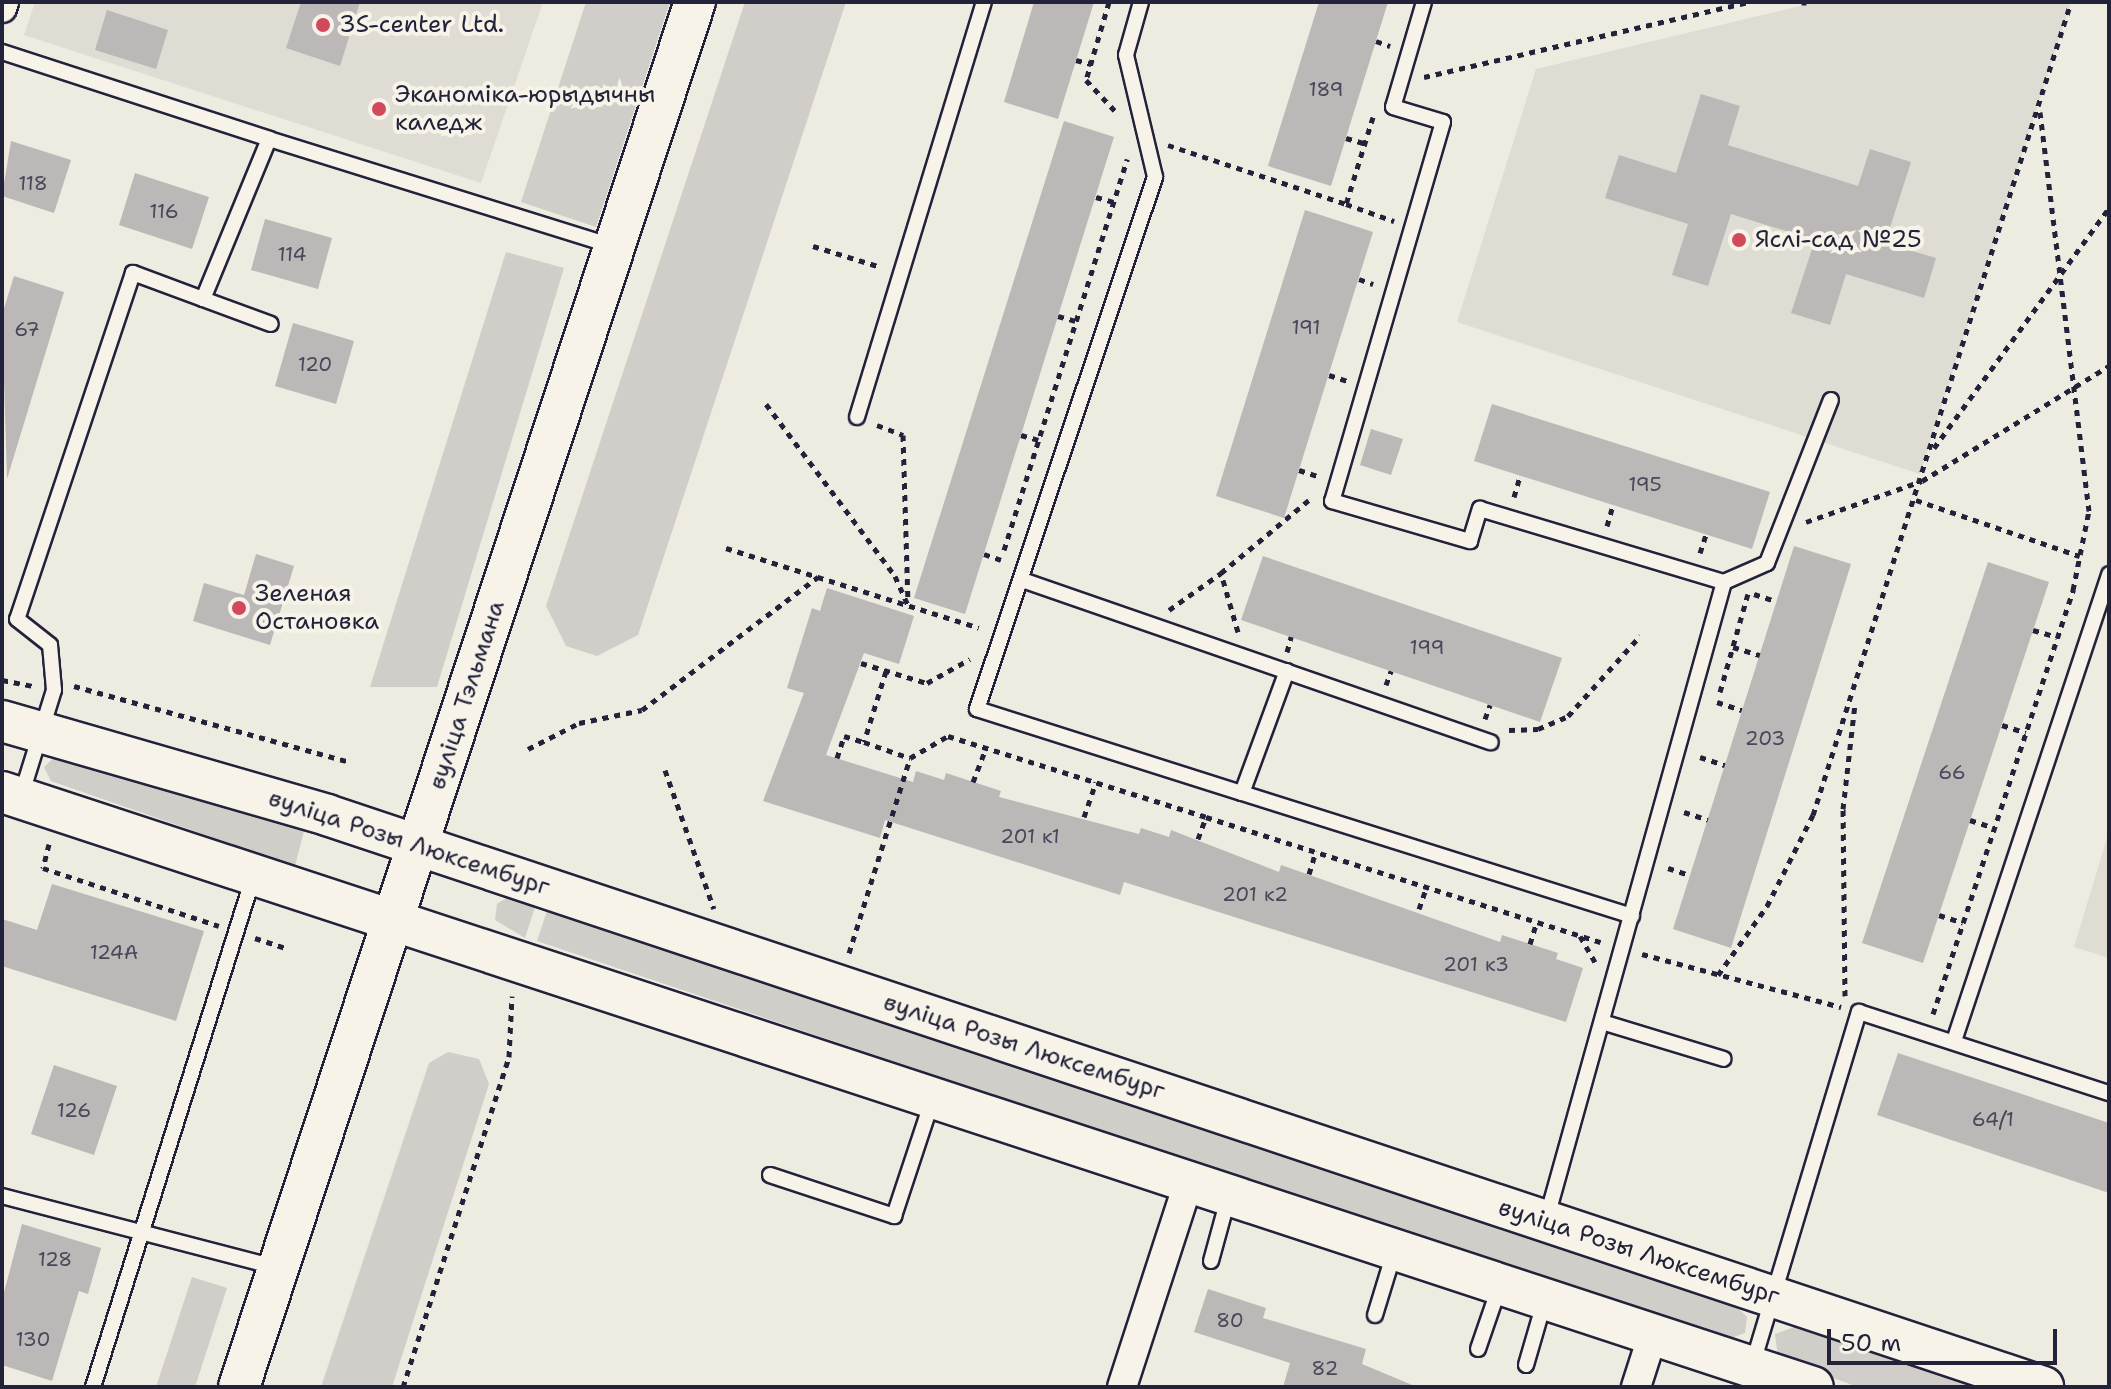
<!DOCTYPE html>
<meta charset="utf-8">
<style>
body{margin:0}
#map{position:relative;width:2111px;height:1389px;overflow:hidden;background:#eeebe1;font-family:"Shantell Sans",sans-serif}
div>[style]{position:absolute}
[style*='--x']{left:calc(var(--x)*1px);top:calc(var(--y)*1px);width:calc(var(--w)*1px);rotate:calc(var(--a)*1deg)}
.built>*{inset:0;background:#dfdcd4}
.green>*{inset:0;background:#d1cdc9}
.building>*{inset:0;background:#bbb8b7}
.path>*{height:5px;margin-top:-2.5px;transform-origin:0;background:repeating-linear-gradient(90deg,#22223b 0 6px,transparent 0 12px)}
.roads{filter:drop-shadow(2px 0 #22223b) drop-shadow(-2px 0 #22223b) drop-shadow(0 2px #22223b) drop-shadow(0 -2px #22223b)}
.lane>*{height:14px;margin:-7px;padding:0 7px;transform-origin:7px;border-radius:7px;background:#f7f3e8}
.street>*{height:28px;margin:-14px;padding:0 14px;transform-origin:14px;border-radius:14px;background:#f7f3e8}
.secondary>*{height:40px;margin:-20px;padding:0 20px;transform-origin:20px;border-radius:20px;background:#f7f3e8}
.dots>*{width:22px;height:22px;translate:-50% -50%;box-sizing:border-box;border:4px solid #f7f3e8;border-radius:50%}
span{translate:-50% -50%;white-space:nowrap;text-align:center;line-height:1.15;-webkit-text-stroke:8px #f7f3e8;paint-order:stroke}
.number-label{font-size:20px;color:#48485a}
.number-label span{-webkit-text-stroke-width:0}
.poi-label{font-size:24px;color:#22223b}
.left{translate:0 -50%;text-align:left}
.street-label{font-size:24px;color:#22223b}
.frame{position:absolute;inset:0;border:4px solid #22223b;pointer-events:none}
.scale{position:absolute;left:1827px;top:1329px;width:230px;height:36px;box-sizing:border-box;border:4px solid #22223b;border-top:0;padding-left:10px;font-size:24px;line-height:28px;white-space:nowrap;color:#22223b;-webkit-text-stroke:6px #f7f3e8;paint-order:stroke}
</style>
<div id="map">
<div class="built">
<i style="clip-path:polygon(35px 2px,543px 2px,481px 183px,24px 35px)"></i>
<i style="clip-path:polygon(1817px 2px,2071px 2px,1920px 474px,1457px 322px,1536px 69px)"></i>
<i style="clip-path:polygon(2109px 831px,2109px 958px,2074px 947px)"></i>
</div>
<div class="green">
<i style="clip-path:polygon(586px 2px,670px 2px,596px 227px,521px 202px)"></i>
<i style="clip-path:polygon(745px 2px,846px 2px,638px 635px,597px 656px,566px 646px,546px 606px)"></i>
<i style="clip-path:polygon(506px 252px,564px 268px,437px 687px,370px 687px)"></i>
<i style="clip-path:polygon(60px 752px,305px 827px,295px 866px,51px 781px,44px 767px)"></i>
<i style="clip-path:polygon(511px 895px,537px 901px,525px 938px,495px 920px,497px 904px)"></i>
<i style="clip-path:polygon(549px 905px,1735px 1305px,1747px 1317px,1745px 1333px,1723px 1341px,537px 941px)"></i>
<i style="clip-path:polygon(448px 1052px,479px 1059px,489px 1084px,392px 1387px,321px 1387px,429px 1063px)"></i>
<i style="clip-path:polygon(192px 1277px,227px 1288px,195px 1387px,156px 1387px)"></i>
<i style="clip-path:polygon(1797px 1326px,1978px 1387px,1858px 1387px,1778px 1358px,1775px 1334px)"></i>
</div>
<div class="building">
<i style="clip-path:polygon(301px 2px,360px 2px,340px 66px,286px 48px)"></i>
<i style="clip-path:polygon(1034px 2px,1094px 2px,1058px 119px,1004px 102px)"></i>
<i style="clip-path:polygon(1319px 2px,1388px 2px,1331px 186px,1268px 166px)"></i>
<i style="clip-path:polygon(107px 10px,168px 30px,156px 69px,95px 50px)"></i>
<i style="clip-path:polygon(1701px 94px,1740px 106px,1728px 145px,1858px 186px,1870px 149px,1911px 162px,1885px 243px,1936px 258px,1924px 298px,1846px 274px,1830px 325px,1791px 313px,1815px 240px,1731px 214px,1708px 286px,1672px 275px,1688px 224px,1605px 198px,1619px 155px,1676px 173px)"></i>
<i style="clip-path:polygon(1064px 121px,1114px 137px,965px 614px,914px 598px)"></i>
<i style="clip-path:polygon(11px 141px,71px 160px,54px 213px,2px 196px)"></i>
<i style="clip-path:polygon(135px 173px,209px 197px,192px 249px,119px 225px)"></i>
<i style="clip-path:polygon(1305px 210px,1373px 232px,1284px 518px,1216px 496px)"></i>
<i style="clip-path:polygon(265px 219px,332px 238px,318px 289px,251px 270px)"></i>
<i style="clip-path:polygon(14px 276px,64px 292px,7px 479px,2px 315px)"></i>
<i style="clip-path:polygon(293px 323px,354px 341px,336px 404px,275px 386px)"></i>
<i style="clip-path:polygon(1492px 404px,1770px 492px,1752px 549px,1474px 461px)"></i>
<i style="clip-path:polygon(1371px 429px,1403px 439px,1391px 475px,1360px 465px)"></i>
<i style="clip-path:polygon(1794px 546px,1851px 564px,1731px 948px,1673px 929px)"></i>
<i style="clip-path:polygon(256px 554px,294px 566px,270px 645px,193px 621px,204px 583px,244px 595px)"></i>
<i style="clip-path:polygon(1263px 556px,1562px 658px,1540px 722px,1241px 620px)"></i>
<i style="clip-path:polygon(1988px 562px,2049px 582px,1923px 963px,1862px 943px)"></i>
<i style="clip-path:polygon(827px 588px,914px 616px,899px 664px,864px 653px,826px 755px,913px 782px,916px 771px,944px 780px,946px 773px,1001px 791px,999px 797px,1139px 834px,1141px 828px,1169px 837px,1171px 830px,1279px 872px,1281px 865px,1500px 942px,1502px 935px,1558px 953px,1556px 959px,1583px 968px,1566px 1022px,1124px 882px,1120px 895px,885px 820px,880px 838px,763px 801px,804px 693px,787px 688px,812px 608px,820px 611px)"></i>
<i style="clip-path:polygon(52px 884px,204px 931px,176px 1021px,2px 966px,2px 919px,37px 930px)"></i>
<i style="clip-path:polygon(1898px 1053px,2109px 1123px,2109px 1193px,1877px 1115px)"></i>
<i style="clip-path:polygon(54px 1065px,117px 1086px,94px 1155px,31px 1134px)"></i>
<i style="clip-path:polygon(22px 1224px,101px 1248px,88px 1294px,79px 1291px,52px 1381px,2px 1365px,2px 1300px)"></i>
<i style="clip-path:polygon(1208px 1289px,1266px 1308px,1263px 1318px,1366px 1349px,1362px 1364px,1417px 1387px,1283px 1387px,1290px 1363px,1194px 1332px)"></i>
</div>
<div class="path">
<i style="--x:1109;--y:2;--w:81;--a:106.4"></i>
<i style="--x:1086;--y:80;--w:45;--a:46.8"></i>
<i style="--x:1804;--y:2;--w:3;--a:90"></i>
<i style="--x:1376;--y:41;--w:15;--a:20"></i>
<i style="--x:1076;--y:60;--w:16;--a:15"></i>
<i style="--x:1424;--y:77;--w:334;--a:-13"></i>
<i style="--x:1373;--y:117;--w:91;--a:107.2"></i>
<i style="--x:1346;--y:204;--w:51;--a:19.5"></i>
<i style="--x:1346;--y:138;--w:19;--a:16"></i>
<i style="--x:1168;--y:145;--w:188;--a:18.3"></i>
<i style="--x:1096;--y:197;--w:18;--a:16"></i>
<i style="--x:813;--y:246;--w:71;--a:17.2"></i>
<i style="--x:1359;--y:279;--w:15;--a:20"></i>
<i style="--x:1058;--y:316;--w:18;--a:16"></i>
<i style="--x:1329;--y:375;--w:19;--a:18"></i>
<i style="--x:766;--y:404;--w:215;--a:53.1"></i>
<i style="--x:895;--y:576;--w:32;--a:66"></i>
<i style="--x:877;--y:425;--w:28;--a:21"></i>
<i style="--x:903;--y:435;--w:165;--a:88.3"></i>
<i style="--x:1021;--y:435;--w:18;--a:16"></i>
<i style="--x:1934;--y:448;--w:297;--a:-53.9"></i>
<i style="--x:1299;--y:470;--w:19;--a:18"></i>
<i style="--x:1514;--y:497;--w:22;--a:-74"></i>
<i style="--x:1916;--y:500;--w:173;--a:18.9"></i>
<i style="--x:1806;--y:522;--w:123;--a:-19.5"></i>
<i style="--x:1922;--y:481;--w:220;--a:-31.6"></i>
<i style="--x:1607;--y:526;--w:22;--a:-74"></i>
<i style="--x:726;--y:548;--w:265;--a:17.5"></i>
<i style="--x:1004;--y:550;--w:410;--a:-72.5"></i>
<i style="--x:1700;--y:553;--w:20;--a:-72"></i>
<i style="--x:984;--y:554;--w:18;--a:19"></i>
<i style="--x:1754;--y:594;--w:23;--a:18"></i>
<i style="--x:1169;--y:610;--w:64;--a:-35.4"></i>
<i style="--x:2033;--y:630;--w:25;--a:16"></i>
<i style="--x:1238;--y:632;--w:61;--a:-106.1"></i>
<i style="--x:1221;--y:573;--w:114;--a:-39.7"></i>
<i style="--x:1733;--y:647;--w:28;--a:17"></i>
<i style="--x:1287;--y:652;--w:16;--a:-75"></i>
<i style="--x:861;--y:663;--w:69;--a:16.9"></i>
<i style="--x:927;--y:683;--w:49;--a:-29.2"></i>
<i style="--x:886;--y:671;--w:74;--a:107.2"></i>
<i style="--x:864;--y:742;--w:49;--a:19.2"></i>
<i style="--x:2;--y:680;--w:31;--a:11"></i>
<i style="--x:1386;--y:685;--w:15;--a:-70"></i>
<i style="--x:74;--y:686;--w:283;--a:15.4"></i>
<i style="--x:1720;--y:692;--w:102;--a:-74.1"></i>
<i style="--x:1717;--y:702;--w:26;--a:18"></i>
<i style="--x:1485;--y:719;--w:15;--a:-70"></i>
<i style="--x:2002;--y:725;--w:25;--a:18"></i>
<i style="--x:1509;--y:730;--w:29;--a:-2"></i>
<i style="--x:1538;--y:729;--w:33;--a:-23"></i>
<i style="--x:1568;--y:716;--w:108;--a:-48"></i>
<i style="--x:528;--y:749;--w:57;--a:-27"></i>
<i style="--x:579;--y:723;--w:64;--a:-11.7"></i>
<i style="--x:642;--y:710;--w:221;--a:-37.1"></i>
<i style="--x:1700;--y:757;--w:26;--a:18"></i>
<i style="--x:837;--y:758;--w:23;--a:-72"></i>
<i style="--x:844;--y:736;--w:21;--a:17"></i>
<i style="--x:665;--y:770;--w:147;--a:70.6"></i>
<i style="--x:973;--y:782;--w:36;--a:-69"></i>
<i style="--x:1684;--y:812;--w:25;--a:18"></i>
<i style="--x:1084;--y:817;--w:37;--a:-71"></i>
<i style="--x:1970;--y:820;--w:25;--a:18"></i>
<i style="--x:1198;--y:839;--w:23;--a:-70"></i>
<i style="--x:1206;--y:817;--w:414;--a:17.6"></i>
<i style="--x:49;--y:844;--w:25;--a:104"></i>
<i style="--x:43;--y:868;--w:185;--a:18.2"></i>
<i style="--x:1668;--y:868;--w:23;--a:18"></i>
<i style="--x:1309;--y:874;--w:24;--a:-73"></i>
<i style="--x:1419;--y:909;--w:24;--a:-71"></i>
<i style="--x:1939;--y:915;--w:25;--a:18"></i>
<i style="--x:1580;--y:936;--w:30;--a:60"></i>
<i style="--x:255;--y:938;--w:35;--a:18"></i>
<i style="--x:1530;--y:944;--w:24;--a:-73"></i>
<i style="--x:849;--y:953;--w:204;--a:-72.6"></i>
<i style="--x:910;--y:758;--w:44;--a:-30.1"></i>
<i style="--x:948;--y:736;--w:270;--a:17.4"></i>
<i style="--x:1642;--y:954;--w:206;--a:14.9"></i>
<i style="--x:1718;--y:975;--w:85;--a:-54.6"></i>
<i style="--x:1767;--y:906;--w:102;--a:-63.2"></i>
<i style="--x:1813;--y:815;--w:853;--a:-72.39"></i>
<i style="--x:1845;--y:996;--w:187;--a:-90.6"></i>
<i style="--x:1843;--y:809;--w:107;--a:-83.5"></i>
<i style="--x:1933;--y:1014;--w:447;--a:-71.7"></i>
<i style="--x:2073;--y:590;--w:81;--a:-78.6"></i>
<i style="--x:2089;--y:511;--w:402;--a:-97"></i>
<i style="--x:403;--y:1387;--w:347;--a:-72.2"></i>
<i style="--x:509;--y:1057;--w:61;--a:-87.2"></i>
</div>
<div class="roads">
<div class="lane">
<i style="--x:1141;--y:2;--w:55;--a:105.8"></i>
<i style="--x:1126;--y:55;--w:125;--a:76.6"></i>
<i style="--x:1155;--y:177;--w:561;--a:108.5"></i>
<i style="--x:977;--y:709;--w:278;--a:17.6"></i>
<i style="--x:1242;--y:793;--w:130;--a:-69.8"></i>
<i style="--x:1424;--y:2;--w:109;--a:106.4"></i>
<i style="--x:1393;--y:107;--w:52;--a:16.7"></i>
<i style="--x:1443;--y:122;--w:395;--a:106.3"></i>
<i style="--x:1332;--y:501;--w:144;--a:16.2"></i>
<i style="--x:1470;--y:541;--w:34;--a:-73"></i>
<i style="--x:1480;--y:509;--w:255;--a:16.7"></i>
<i style="--x:1724;--y:582;--w:659;--a:105.58"></i>
<i style="--x:2;--y:52;--w:281;--a:18"></i>
<i style="--x:269;--y:139;--w:173;--a:112.4"></i>
<i style="--x:203;--y:299;--w:75;--a:-159.6"></i>
<i style="--x:133;--y:273;--w:365;--a:108.5"></i>
<i style="--x:17;--y:619;--w:42;--a:38.2"></i>
<i style="--x:50;--y:645;--w:45;--a:84.9"></i>
<i style="--x:54;--y:690;--w:111;--a:107.3"></i>
<i style="--x:269;--y:139;--w:359;--a:17.3"></i>
<i style="--x:203;--y:299;--w:72;--a:20.2"></i>
<i style="--x:857;--y:417;--w:434;--a:-73"></i>
<i style="--x:1022;--y:580;--w:496;--a:19.1"></i>
<i style="--x:1724;--y:582;--w:47;--a:-23.8"></i>
<i style="--x:1767;--y:563;--w:175;--a:-68.6"></i>
<i style="--x:1242;--y:793;--w:409;--a:17.5"></i>
<i style="--x:1602;--y:1022;--w:127;--a:16.9"></i>
<i style="--x:1954;--y:1041;--w:492;--a:-71.6"></i>
<i style="--x:770;--y:1175;--w:131;--a:18.3"></i>
<i style="--x:894;--y:1216;--w:121;--a:-71.7"></i>
<i style="--x:2;--y:1196;--w:281;--a:14.6"></i>
<i style="--x:1211;--y:1261;--w:64;--a:-74.7"></i>
<i style="--x:1375;--y:1315;--w:65;--a:-73"></i>
<i style="--x:1478;--y:1349;--w:65;--a:-71"></i>
<i style="--x:1526;--y:1365;--w:65;--a:-73.8"></i>
<i style="--x:1752;--y:1366;--w:370;--a:-73.2"></i>
<i style="--x:1859;--y:1012;--w:263;--a:18"></i>
<i style="--x:93;--y:1387;--w:534;--a:-72.55"></i>
</div>
<div class="street">
<i style="--x:2;--y:8;--w:6;--a:-72"></i>
<i style="--x:1122;--y:1387;--w:217;--a:-72"></i>
<i style="--x:1636;--y:1387;--w:56;--a:-72.2"></i>
</div>
<div class="secondary">
<i style="--x:2;--y:721;--w:338;--a:16.1"></i>
<i style="--x:327;--y:815;--w:1809;--a:18.43"></i>
<i style="--x:2;--y:792;--w:1906;--a:18.19"></i>
<i style="--x:239;--y:1387;--w:1458;--a:-71.78"></i>
</div>
</div>
<div class="dots">
<i style="left:323px;top:25px;background:#d1495b"></i>
<i style="left:379px;top:109px;background:#d1495b"></i>
<i style="left:1739px;top:240px;background:#d1495b"></i>
<i style="left:239px;top:608px;background:#d1495b"></i>
</div>
<div class="number-label">
<span style="left:1326px;top:89px">189</span>
<span style="left:33px;top:183px">118</span>
<span style="left:164px;top:211px">116</span>
<span style="left:292px;top:254px">114</span>
<span style="left:1306px;top:327px">191</span>
<span style="left:27px;top:329px">67</span>
<span style="left:315px;top:364px">120</span>
<span style="left:1645px;top:484px">195</span>
<span style="left:1427px;top:647px">199</span>
<span style="left:1765px;top:738px">203</span>
<span style="left:1952px;top:772px">66</span>
<span style="left:1030px;top:836px">201 к1</span>
<span style="left:1255px;top:894px">201 к2</span>
<span style="left:114px;top:952px">124А</span>
<span style="left:1476px;top:964px">201 к3</span>
<span style="left:74px;top:1110px">126</span>
<span style="left:1993px;top:1119px">64/1</span>
<span style="left:55px;top:1259px">128</span>
<span style="left:1230px;top:1320px">80</span>
<span style="left:33px;top:1339px">130</span>
<span style="left:1325px;top:1368px">82</span>
</div>
<div class="poi-label">
<span class="left" style="left:339px;top:25px">3S-center Ltd.</span>
<span class="left" style="left:395px;top:109px">Эканоміка-юрыдычны<br>каледж</span>
<span class="left" style="left:1755px;top:240px">Яслі-сад №25</span>
<span class="left" style="left:255px;top:608px">Зеленая<br>Остановка</span>
</div>
<div class="street-label">
<span style="left:467px;top:695px;rotate:-72deg">вуліца Тэльмана</span>
<span style="left:409px;top:843px;rotate:18deg">вуліца Розы Люксембург</span>
<span style="left:1024px;top:1047px;rotate:18deg">вуліца Розы Люксембург</span>
<span style="left:1639px;top:1252px;rotate:18deg">вуліца Розы Люксембург</span>
</div>
<div class="frame"></div>
<div class="scale">50 m</div>
</div>
